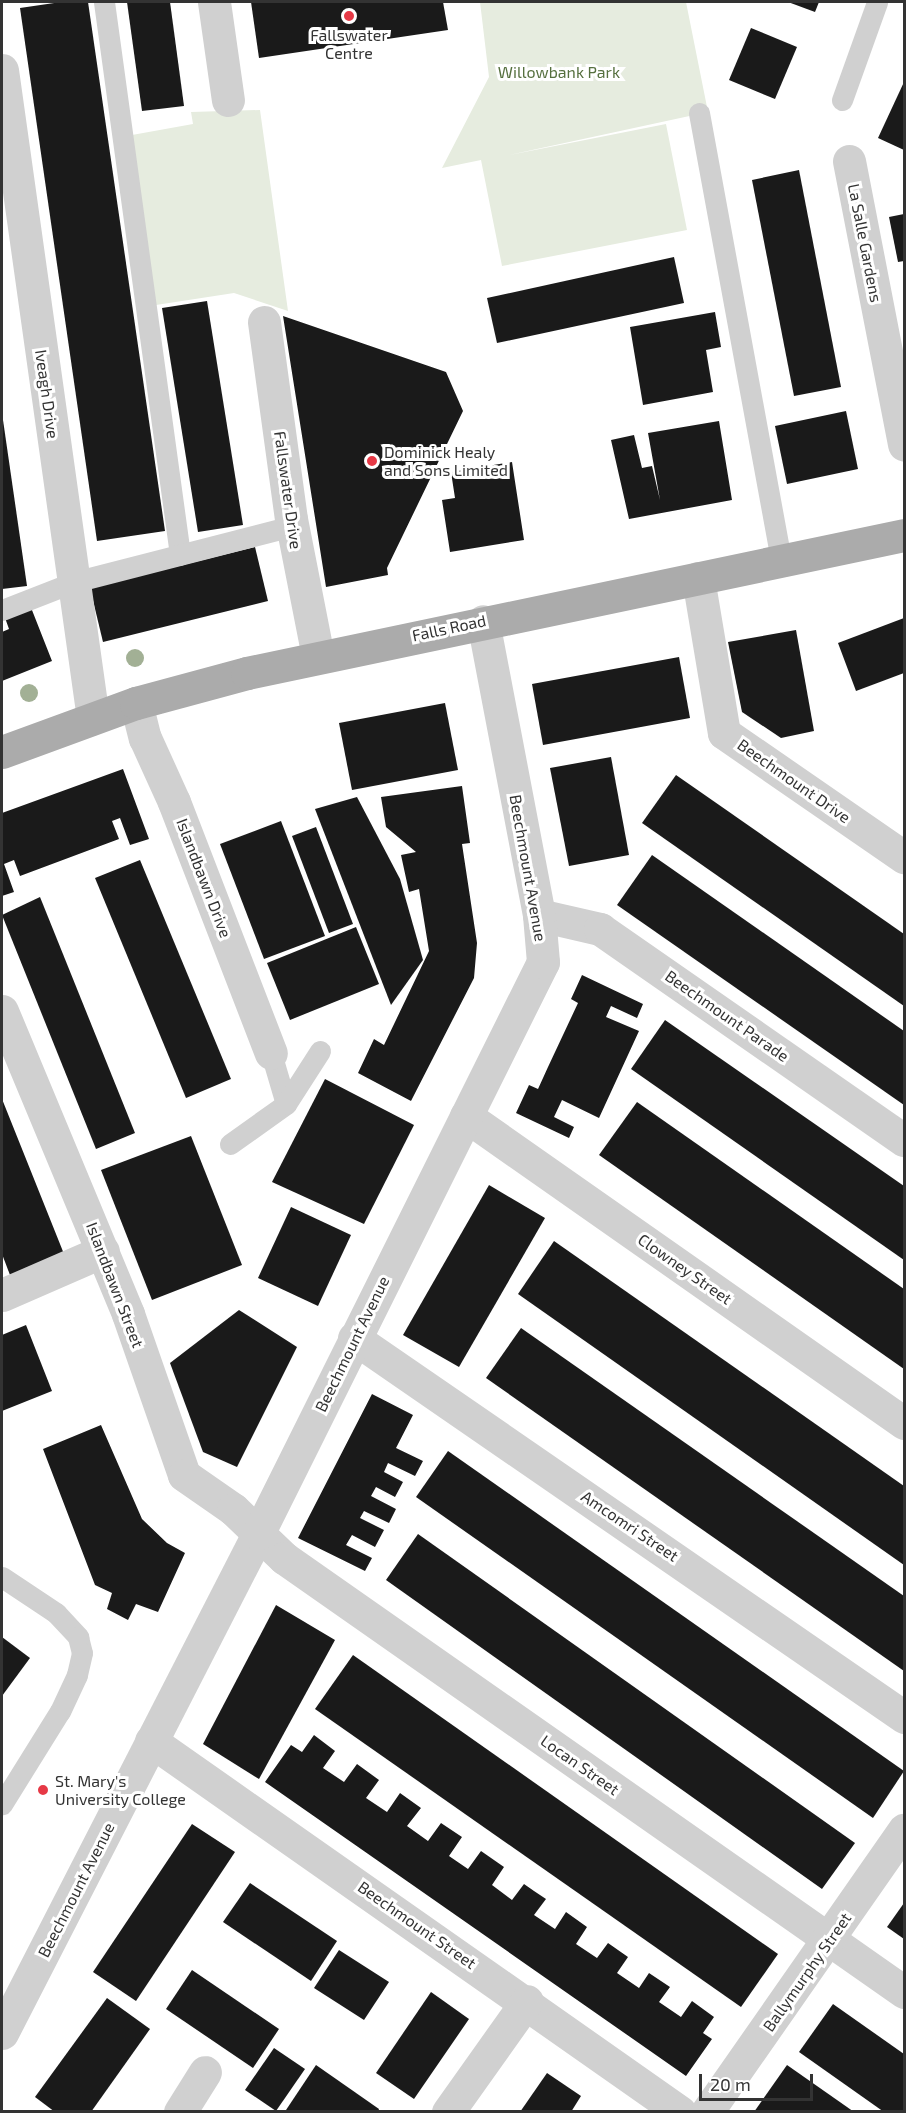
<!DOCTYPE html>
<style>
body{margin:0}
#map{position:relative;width:906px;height:2113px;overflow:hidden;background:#fff;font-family:"Exo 2",sans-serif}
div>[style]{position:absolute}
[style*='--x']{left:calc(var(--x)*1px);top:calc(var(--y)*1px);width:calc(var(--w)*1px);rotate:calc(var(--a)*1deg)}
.green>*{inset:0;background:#e6ecdf}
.building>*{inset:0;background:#1a1a1a}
.service>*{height:21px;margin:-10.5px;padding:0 10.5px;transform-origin:10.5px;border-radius:10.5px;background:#d0d0d0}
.minor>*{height:33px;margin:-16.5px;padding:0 16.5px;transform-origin:16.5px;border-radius:16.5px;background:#d0d0d0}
.primary>*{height:33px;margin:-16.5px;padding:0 16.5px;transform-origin:16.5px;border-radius:16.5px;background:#ababab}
.trees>*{width:18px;height:18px;margin:-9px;border-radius:50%;background:#a2b095}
.dots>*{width:16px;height:16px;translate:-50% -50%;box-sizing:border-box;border:3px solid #fff;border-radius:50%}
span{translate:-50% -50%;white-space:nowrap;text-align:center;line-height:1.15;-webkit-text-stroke:6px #fff;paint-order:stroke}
.poi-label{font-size:16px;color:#333}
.left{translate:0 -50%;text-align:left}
.park-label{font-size:16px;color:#56703f}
.street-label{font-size:16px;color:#333}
.frame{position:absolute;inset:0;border:3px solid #333;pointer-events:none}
.scale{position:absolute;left:699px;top:2074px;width:114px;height:27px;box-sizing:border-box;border:3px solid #333;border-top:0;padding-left:8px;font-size:18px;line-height:21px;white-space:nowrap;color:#333;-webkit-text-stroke:4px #fff;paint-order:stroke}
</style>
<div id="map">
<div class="green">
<i style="clip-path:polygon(480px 2px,686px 2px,708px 112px,504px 156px,666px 124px,687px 230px,502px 266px,481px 160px,442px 168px,489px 77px)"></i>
<i style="clip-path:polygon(260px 110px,288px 311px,234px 293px,156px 305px,132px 135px,193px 124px,191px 112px)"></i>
</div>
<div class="building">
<i style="clip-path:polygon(61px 2px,88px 2px,165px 531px,97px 541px,20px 8px)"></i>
<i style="clip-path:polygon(127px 2px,170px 2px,184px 106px,142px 111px)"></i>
<i style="clip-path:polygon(251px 2px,443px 2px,448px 30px,259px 58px)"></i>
<i style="clip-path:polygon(788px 2px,819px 2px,815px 12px)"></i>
<i style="clip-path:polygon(751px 28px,797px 47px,775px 99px,729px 80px)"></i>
<i style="clip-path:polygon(904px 82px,904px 150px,878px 138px)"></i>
<i style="clip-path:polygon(799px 170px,841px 387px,794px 396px,752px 180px)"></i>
<i style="clip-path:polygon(904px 214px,904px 261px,898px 262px,889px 217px)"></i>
<i style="clip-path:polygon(674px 257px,684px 303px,497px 343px,487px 298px)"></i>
<i style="clip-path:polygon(207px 301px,243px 525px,198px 532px,162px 308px)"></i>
<i style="clip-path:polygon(715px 312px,721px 347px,706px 350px,713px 392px,643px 405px,630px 327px)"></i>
<i style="clip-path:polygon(283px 316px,446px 372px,463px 411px,387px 568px,388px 575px,326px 587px)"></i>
<i style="clip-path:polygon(846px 411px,858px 469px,787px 484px,775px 426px)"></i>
<i style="clip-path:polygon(2px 413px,27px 586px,2px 589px)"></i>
<i style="clip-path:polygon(719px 421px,732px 500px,629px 519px,611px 440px,634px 435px,642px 468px,652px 466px,660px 500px,648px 433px)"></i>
<i style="clip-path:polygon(512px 462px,524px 540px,450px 552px,442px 500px,455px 498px,451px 472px)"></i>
<i style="clip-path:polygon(255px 547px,268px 601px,103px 642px,90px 588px)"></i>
<i style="clip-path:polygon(30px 605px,52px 661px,2px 681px,2px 632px,9px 629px,4px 615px)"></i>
<i style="clip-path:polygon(904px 618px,904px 673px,856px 691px,838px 643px)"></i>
<i style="clip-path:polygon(796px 630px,814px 731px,781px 738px,742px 712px,728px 642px)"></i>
<i style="clip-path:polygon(679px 657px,690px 718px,543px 745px,532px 684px)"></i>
<i style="clip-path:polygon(445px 703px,458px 770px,352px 790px,339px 723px)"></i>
<i style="clip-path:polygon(611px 757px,629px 855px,569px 866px,550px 768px)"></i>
<i style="clip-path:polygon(123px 769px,149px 839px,130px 845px,120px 818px,112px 821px,119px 839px,20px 876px,14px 860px,4px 864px,14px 892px,2px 896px,2px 813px)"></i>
<i style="clip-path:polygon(676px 775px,904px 934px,904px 1006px,642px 823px)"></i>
<i style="clip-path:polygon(462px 786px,470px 843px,462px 844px,477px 943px,474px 978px,411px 1101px,358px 1073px,374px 1039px,384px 1045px,429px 951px,419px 889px,409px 892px,401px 855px,416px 852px,386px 827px,381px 797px)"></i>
<i style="clip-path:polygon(357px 797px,400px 879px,423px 960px,391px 1005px,315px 809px)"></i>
<i style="clip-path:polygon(281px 821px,325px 936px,264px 959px,220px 844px)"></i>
<i style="clip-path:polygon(316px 827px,353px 924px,329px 933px,292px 836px)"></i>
<i style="clip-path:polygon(652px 855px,904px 1031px,904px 1105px,617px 905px)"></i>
<i style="clip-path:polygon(140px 860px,231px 1079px,186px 1098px,95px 878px)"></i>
<i style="clip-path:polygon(40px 897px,135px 1133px,96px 1149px,2px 915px)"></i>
<i style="clip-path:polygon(356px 927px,379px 984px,290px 1020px,267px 963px)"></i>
<i style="clip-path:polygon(582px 975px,643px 1004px,637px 1018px,611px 1006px,606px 1017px,639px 1031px,599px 1118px,562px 1100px,554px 1117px,574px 1127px,569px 1138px,516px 1113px,529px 1085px,538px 1089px,548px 1067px,578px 1003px,571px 999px)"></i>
<i style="clip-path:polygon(665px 1020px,904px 1186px,904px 1260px,631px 1069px)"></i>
<i style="clip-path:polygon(325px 1079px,414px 1125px,364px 1224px,272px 1182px)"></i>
<i style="clip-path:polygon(2px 1099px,64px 1254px,10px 1275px,2px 1254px)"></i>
<i style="clip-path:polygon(637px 1102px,904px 1289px,904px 1369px,599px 1155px)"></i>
<i style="clip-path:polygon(191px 1136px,242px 1265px,152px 1300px,101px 1170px)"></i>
<i style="clip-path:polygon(489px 1185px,545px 1218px,459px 1367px,403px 1335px)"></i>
<i style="clip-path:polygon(291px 1207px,351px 1235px,318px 1306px,258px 1278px)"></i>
<i style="clip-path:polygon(554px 1241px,904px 1486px,904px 1565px,518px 1294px)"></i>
<i style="clip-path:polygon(239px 1310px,297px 1347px,237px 1467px,203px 1452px,170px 1363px)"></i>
<i style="clip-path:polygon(26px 1325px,52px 1391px,2px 1411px,2px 1335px)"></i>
<i style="clip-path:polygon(521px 1328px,904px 1596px,904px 1671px,486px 1378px)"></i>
<i style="clip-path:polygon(372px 1394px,413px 1415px,396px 1448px,423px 1461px,415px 1476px,388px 1463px,384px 1472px,403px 1482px,395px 1497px,376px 1487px,371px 1496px,396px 1509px,389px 1523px,364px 1511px,360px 1518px,384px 1530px,375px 1547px,352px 1535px,346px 1545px,372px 1558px,365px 1571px,298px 1538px)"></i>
<i style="clip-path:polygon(101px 1425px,142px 1519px,167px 1543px,185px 1553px,158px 1612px,136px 1604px,128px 1620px,107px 1609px,112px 1593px,95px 1585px,43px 1449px)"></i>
<i style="clip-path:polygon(448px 1451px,904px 1771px,873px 1818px,416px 1497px)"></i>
<i style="clip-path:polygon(418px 1534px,855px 1843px,822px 1889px,386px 1580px)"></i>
<i style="clip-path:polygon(276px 1605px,335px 1640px,259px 1779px,203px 1744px)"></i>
<i style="clip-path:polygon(2px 1637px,30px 1658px,2px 1696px)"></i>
<i style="clip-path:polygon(353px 1655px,778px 1954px,741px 2007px,315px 1709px)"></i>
<i style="clip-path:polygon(314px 1735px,335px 1751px,323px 1768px,344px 1782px,357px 1764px,379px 1780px,366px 1798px,387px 1812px,400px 1793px,421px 1808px,407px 1826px,428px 1841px,441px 1823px,462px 1837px,449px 1856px,468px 1869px,481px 1851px,504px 1867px,492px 1885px,512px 1900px,524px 1884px,534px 1891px,546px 1899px,534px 1915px,555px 1929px,566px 1912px,587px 1927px,576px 1944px,597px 1958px,608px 1943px,628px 1957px,617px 1973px,639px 1988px,649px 1973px,670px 1987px,659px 2002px,681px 2017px,692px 2001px,714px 2017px,703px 2033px,712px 2039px,686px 2076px,265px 1782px,291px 1745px,302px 1752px)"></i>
<i style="clip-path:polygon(192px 1824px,235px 1852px,136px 2001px,93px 1972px)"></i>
<i style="clip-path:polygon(250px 1883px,337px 1941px,311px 1981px,223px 1922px)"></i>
<i style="clip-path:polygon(904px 1903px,904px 1939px,887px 1927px)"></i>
<i style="clip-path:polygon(339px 1950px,389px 1982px,364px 2020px,314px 1988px)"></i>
<i style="clip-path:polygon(192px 1970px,279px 2029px,253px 2068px,166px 2009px)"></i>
<i style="clip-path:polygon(431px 1992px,469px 2019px,414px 2099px,376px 2073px)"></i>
<i style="clip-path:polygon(107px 1998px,150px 2029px,91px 2112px,55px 2112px,35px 2097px)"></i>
<i style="clip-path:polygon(833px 2004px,904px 2054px,904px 2112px,884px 2112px,799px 2052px)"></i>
<i style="clip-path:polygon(274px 2048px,305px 2069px,276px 2111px,245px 2090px)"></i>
<i style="clip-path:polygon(316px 2065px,379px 2109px,378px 2112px,286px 2110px)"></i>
<i style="clip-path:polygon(787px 2065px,847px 2107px,854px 2112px,754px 2112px)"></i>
<i style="clip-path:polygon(547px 2073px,581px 2096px,571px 2112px,520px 2112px)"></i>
</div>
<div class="service">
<i style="--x:104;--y:2;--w:558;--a:82.17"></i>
<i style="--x:842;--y:100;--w:104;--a:-70.3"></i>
<i style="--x:699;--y:113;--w:454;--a:79.6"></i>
<i style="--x:2;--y:610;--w:77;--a:-21.3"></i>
<i style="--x:74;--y:582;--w:225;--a:-14.4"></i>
<i style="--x:271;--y:1053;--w:53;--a:73.6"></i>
<i style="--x:230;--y:1144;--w:69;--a:-35.5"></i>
<i style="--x:286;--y:1104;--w:63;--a:-57.3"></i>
<i style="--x:2;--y:1577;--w:65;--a:33.7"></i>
<i style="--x:56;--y:1613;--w:33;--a:47"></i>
<i style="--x:78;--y:1637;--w:16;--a:76"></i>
<i style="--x:82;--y:1653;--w:23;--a:103"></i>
<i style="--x:77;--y:1675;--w:40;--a:115"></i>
<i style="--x:60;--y:1711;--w:110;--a:121.9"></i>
</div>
<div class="minor">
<i style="--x:214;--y:2;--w:99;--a:81.9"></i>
<i style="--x:2;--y:70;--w:654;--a:82.01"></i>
<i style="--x:849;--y:161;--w:289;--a:79"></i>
<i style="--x:264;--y:322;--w:199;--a:82.2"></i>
<i style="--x:291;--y:519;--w:141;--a:78.9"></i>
<i style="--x:698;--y:578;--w:157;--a:80.5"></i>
<i style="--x:724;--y:733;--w:219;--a:34.6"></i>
<i style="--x:136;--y:703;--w:36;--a:76"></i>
<i style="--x:145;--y:738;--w:70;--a:65.6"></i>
<i style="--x:174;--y:802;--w:269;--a:68.9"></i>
<i style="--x:539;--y:915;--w:63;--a:12.9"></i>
<i style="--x:600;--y:929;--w:370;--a:34.8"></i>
<i style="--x:2;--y:1011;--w:328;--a:67.4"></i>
<i style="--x:128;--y:1314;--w:170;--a:70.8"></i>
<i style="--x:184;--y:1475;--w:60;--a:34.8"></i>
<i style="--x:233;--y:1509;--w:71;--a:43.9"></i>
<i style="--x:284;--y:1558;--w:757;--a:34.99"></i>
<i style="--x:466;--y:1116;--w:535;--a:35.03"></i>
<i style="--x:2;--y:1295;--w:110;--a:-23.5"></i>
<i style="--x:354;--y:1338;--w:668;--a:34.57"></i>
<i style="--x:151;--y:1741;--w:646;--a:35.04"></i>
<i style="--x:2;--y:2033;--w:561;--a:-62.84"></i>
<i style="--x:258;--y:1534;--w:639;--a:-63.52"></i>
<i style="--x:543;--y:962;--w:47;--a:-94.9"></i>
<i style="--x:539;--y:915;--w:299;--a:-100.8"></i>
<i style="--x:180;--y:2112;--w:47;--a:-58"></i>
<i style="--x:448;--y:2112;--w:136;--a:-54.6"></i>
<i style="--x:707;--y:2112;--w:344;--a:-55.1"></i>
</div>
<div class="primary">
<i style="--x:2;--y:752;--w:143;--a:-20.1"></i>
<i style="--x:136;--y:703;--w:115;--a:-15.1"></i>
<i style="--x:247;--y:673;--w:671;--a:-11.86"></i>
</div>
<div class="trees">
<i style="left:135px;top:658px"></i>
<i style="left:29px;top:693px"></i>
</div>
<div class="dots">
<i style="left:349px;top:16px;background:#e63946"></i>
<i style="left:372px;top:461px;background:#e63946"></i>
<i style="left:43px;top:1790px;background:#e63946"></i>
</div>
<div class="poi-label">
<span style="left:349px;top:44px">Fallswater<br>Centre</span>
<span class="left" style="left:384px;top:461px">Dominick Healy<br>and Sons Limited</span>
<span class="left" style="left:55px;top:1790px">St. Mary's<br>University College</span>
</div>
<div class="park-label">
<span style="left:559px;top:72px">Willowbank Park</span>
</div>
<div class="street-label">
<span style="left:865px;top:243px;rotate:79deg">La Salle Gardens</span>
<span style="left:47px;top:394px;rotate:82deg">Iveagh Drive</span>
<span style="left:288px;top:490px;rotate:82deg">Fallswater Drive</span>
<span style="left:449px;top:628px;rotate:-12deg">Falls Road</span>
<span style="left:794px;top:781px;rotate:35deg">Beechmount Drive</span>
<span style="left:528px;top:868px;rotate:80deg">Beechmount Avenue</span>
<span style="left:204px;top:878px;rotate:69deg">Islandbawn Drive</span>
<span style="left:727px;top:1016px;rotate:35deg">Beechmount Parade</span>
<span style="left:685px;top:1269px;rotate:35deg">Clowney Street</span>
<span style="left:115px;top:1285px;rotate:69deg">Islandbawn Street</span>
<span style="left:352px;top:1344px;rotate:-64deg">Beechmount Avenue</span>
<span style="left:630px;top:1526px;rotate:34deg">Amcomri Street</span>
<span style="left:580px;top:1765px;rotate:35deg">Locan Street</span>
<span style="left:76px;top:1890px;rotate:-63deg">Beechmount Avenue</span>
<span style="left:417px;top:1925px;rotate:35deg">Beechmount Street</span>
<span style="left:807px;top:1972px;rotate:-55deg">Ballymurphy Street</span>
</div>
<div class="frame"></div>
<div class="scale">20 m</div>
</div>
